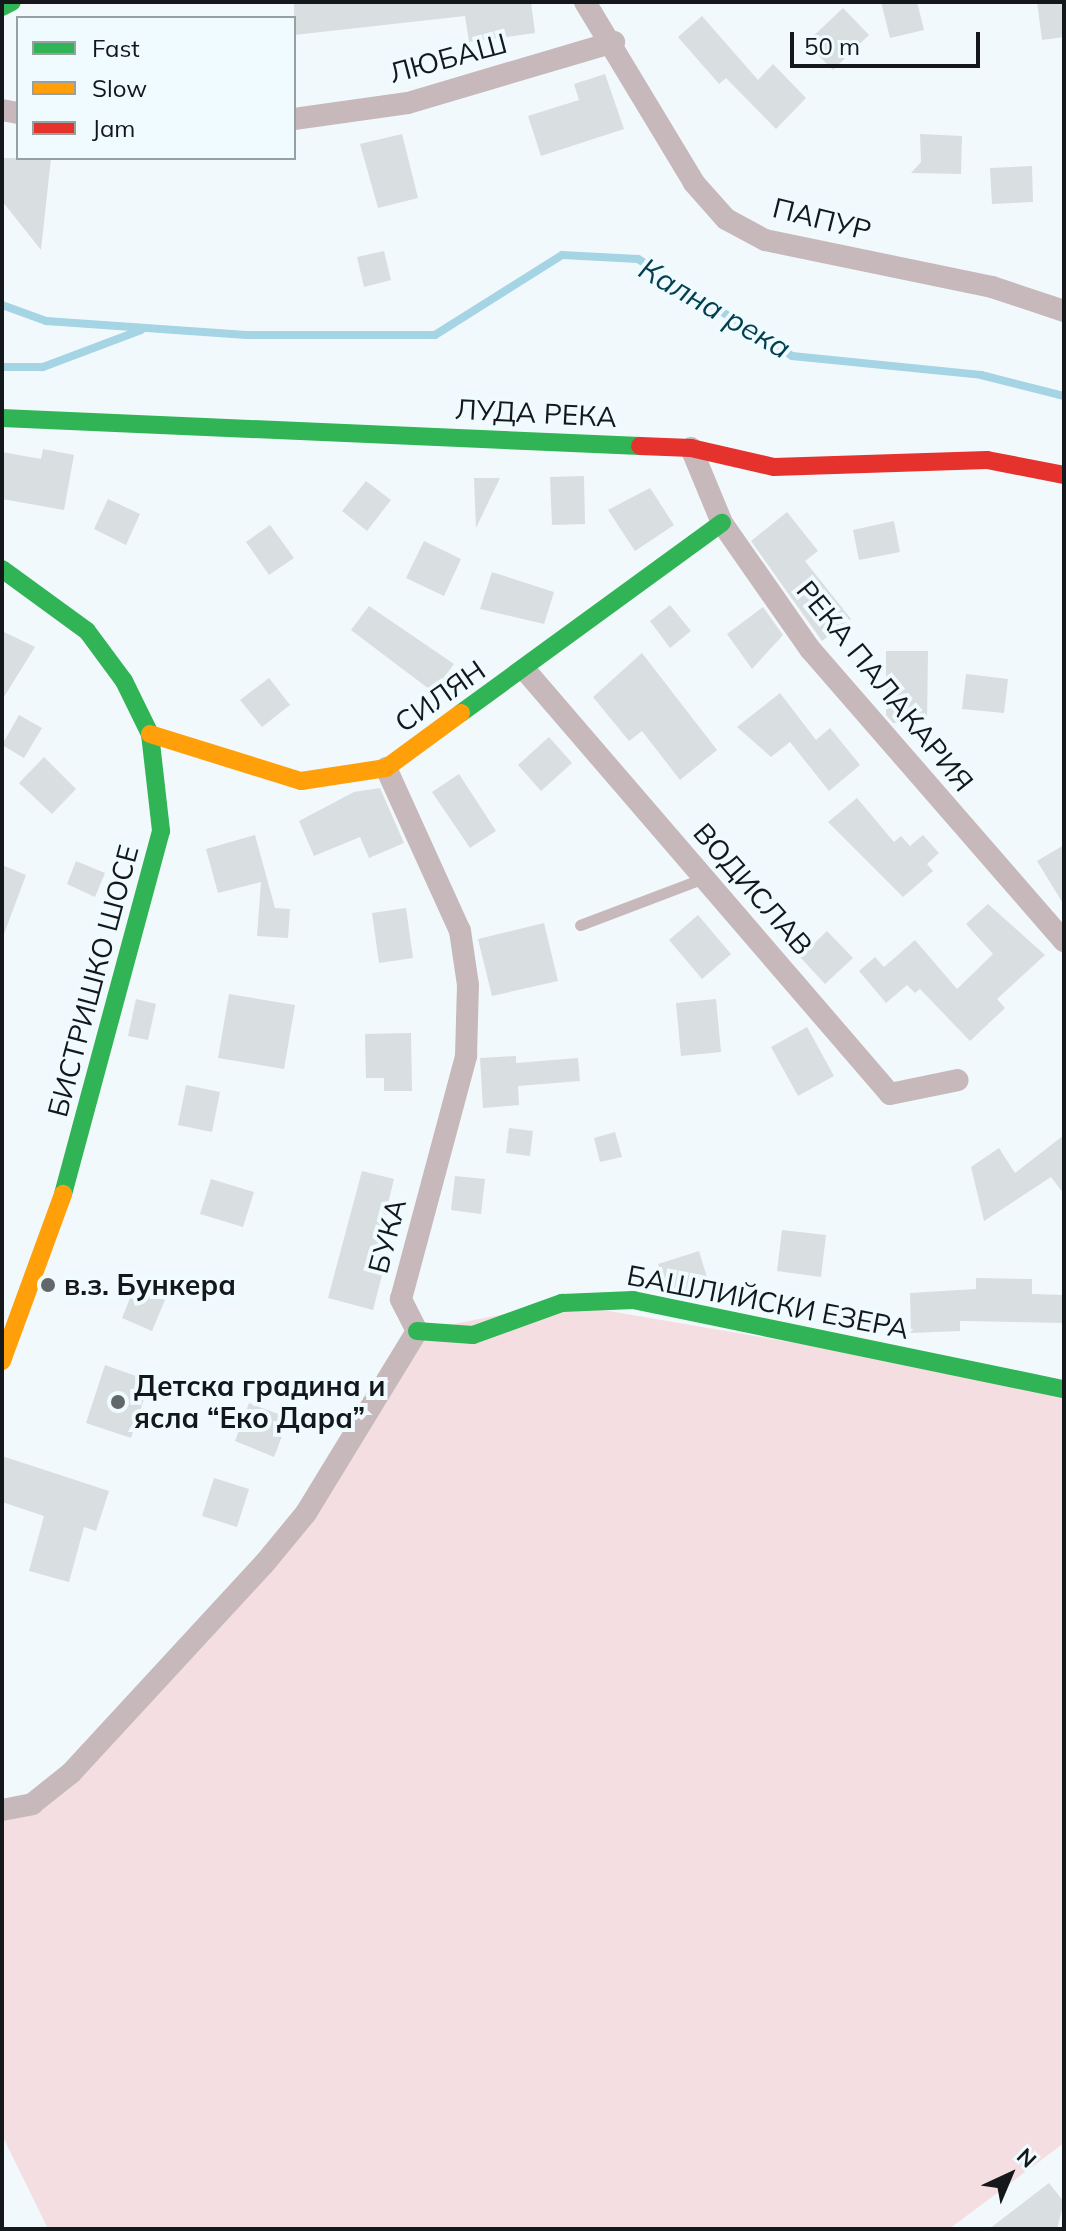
<!DOCTYPE html>
<meta charset="utf-8">
<style>
body{margin:0}
#map{position:relative;width:1066px;height:2231px;overflow:hidden;background:#f2f9fc;font-family:Mulish,sans-serif}
div>[style]{position:absolute}
[style*='--x']{left:calc(var(--x)*1px);top:calc(var(--y)*1px);width:calc(var(--w)*1px);rotate:calc(var(--a)*1deg)}
.green>*{inset:0;background:#f4dee2}
.stream>*{height:8px;margin:-4px;padding:0 4px;transform-origin:4px;border-radius:4px;background:#a5d4e4}
.building>*{inset:0;background:#d9dee0}
.lane>*{height:11px;margin:-5.5px;padding:0 5.5px;transform-origin:5.5px;border-radius:5.5px;background:#c7b9bb}
.street>*{height:22px;margin:-11px;padding:0 11px;transform-origin:11px;border-radius:11px;background:#c7b9bb}
.fast>*{height:18px;margin:-9px;padding:0 9px;transform-origin:9px;border-radius:9px;background:#30b455}
.slow>*{height:18px;margin:-9px;padding:0 9px;transform-origin:9px;border-radius:9px;background:#ff9f0a}
.jam>*{height:18px;margin:-9px;padding:0 9px;transform-origin:9px;border-radius:9px;background:#e5322d}
.dots>*{width:22px;height:22px;translate:-50% -50%;box-sizing:border-box;border:4px solid #effbff;border-radius:50%}
span{translate:-50% -50%;white-space:nowrap;text-align:center;line-height:1.15;-webkit-text-stroke:8px #effbff;paint-order:stroke}
.street-label{font-size:28px;color:#14181a}
.poi-label{font-size:28px;color:#14181a;font-weight:700}
.left{translate:0 -50%;text-align:left}
.water-label{font-size:30px;color:#033f4f;font-style:italic}
.frame{position:absolute;inset:0;border:4px solid #14181a;pointer-events:none}
.legend{position:absolute;left:16px;top:16px;width:280px;height:144px;box-sizing:border-box;background:#effbff;border:2px solid #97a0a3;margin:0;padding:10px 14px;list-style:none;font-size:24px;color:#14181a}
.legend li{display:flex;align-items:center;gap:16px;height:40px}
.legend b{width:40px;border:2px solid #97a0a3}
.north{position:absolute;left:970px;top:2135px;width:80px;height:80px;-webkit-text-stroke:6px #effbff;paint-order:stroke;rotate:44deg;font-size:22px;font-weight:700;line-height:32px;text-align:center;color:#14181a}
.north::after{content:'';display:block;margin:auto;width:28px;height:36px;background:#14181a;clip-path:polygon(50% 0,100% 100%,50% 72%,0 100%)}
.scale{position:absolute;left:790px;top:32px;width:190px;height:36px;box-sizing:border-box;border:4px solid #14181a;border-top:0;padding-left:10px;font-size:24px;line-height:28px;white-space:nowrap;color:#14181a;-webkit-text-stroke:6px #effbff;paint-order:stroke}
</style>
<div id="map">
<div class="green">
<i style="clip-path:polygon(562px 1303px,1064px 1389px,1064px 2143px,949px 2229px,48px 2229px,2px 2135px,2px 1810px,32px 1804px,264px 1564px,417px 1331px)"></i>
</div>
<div class="stream">
<i style="--x:2;--y:305;--w:47;--a:20"></i>
<i style="--x:46;--y:321;--w:201;--a:4"></i>
<i style="--x:247;--y:335;--w:188;--a:0"></i>
<i style="--x:435;--y:335;--w:150;--a:-32.2"></i>
<i style="--x:562;--y:255;--w:76;--a:3"></i>
<i style="--x:638;--y:259;--w:182;--a:32.2"></i>
<i style="--x:792;--y:356;--w:190;--a:5.7"></i>
<i style="--x:981;--y:375;--w:86;--a:14.2"></i>
<i style="--x:2;--y:367;--w:41;--a:0"></i>
<i style="--x:43;--y:367;--w:105;--a:-20.7"></i>
</div>
<div class="building">
<i style="clip-path:polygon(294px 2px,531px 2px,535px 33px,469px 42px,465px 16px,294px 35px)"></i>
<i style="clip-path:polygon(881px 2px,917px 2px,924px 30px,890px 38px)"></i>
<i style="clip-path:polygon(1037px 2px,1064px 2px,1064px 37px,1042px 40px)"></i>
<i style="clip-path:polygon(843px 8px,869px 35px,833px 70px,806px 43px)"></i>
<i style="clip-path:polygon(702px 16px,758px 80px,773px 64px,806px 98px,776px 129px,726px 78px,719px 84px,678px 37px)"></i>
<i style="clip-path:polygon(605px 74px,624px 129px,541px 156px,528px 116px,579px 100px,574px 84px)"></i>
<i style="clip-path:polygon(402px 134px,418px 198px,378px 208px,360px 144px)"></i>
<i style="clip-path:polygon(920px 134px,962px 136px,961px 174px,911px 173px,921px 162px)"></i>
<i style="clip-path:polygon(2px 158px,51px 158px,41px 250px,2px 201px)"></i>
<i style="clip-path:polygon(1032px 166px,1033px 202px,992px 204px,990px 168px)"></i>
<i style="clip-path:polygon(384px 251px,391px 280px,364px 287px,357px 257px)"></i>
<i style="clip-path:polygon(43px 449px,74px 455px,64px 510px,2px 499px,2px 452px,41px 459px)"></i>
<i style="clip-path:polygon(584px 476px,585px 524px,552px 525px,550px 477px)"></i>
<i style="clip-path:polygon(474px 478px,500px 478px,476px 528px)"></i>
<i style="clip-path:polygon(366px 481px,391px 500px,367px 531px,342px 511px)"></i>
<i style="clip-path:polygon(650px 488px,674px 525px,635px 551px,608px 510px)"></i>
<i style="clip-path:polygon(108px 499px,140px 514px,126px 545px,94px 529px)"></i>
<i style="clip-path:polygon(787px 512px,818px 551px,805px 561px,851px 619px,822px 641px,751px 541px)"></i>
<i style="clip-path:polygon(894px 521px,900px 552px,859px 560px,853px 530px)"></i>
<i style="clip-path:polygon(270px 525px,294px 558px,269px 575px,246px 542px)"></i>
<i style="clip-path:polygon(424px 541px,461px 559px,444px 596px,406px 578px)"></i>
<i style="clip-path:polygon(492px 572px,554px 592px,544px 624px,480px 609px)"></i>
<i style="clip-path:polygon(670px 605px,691px 631px,670px 648px,650px 621px)"></i>
<i style="clip-path:polygon(369px 606px,454px 664px,433px 692px,351px 630px)"></i>
<i style="clip-path:polygon(763px 607px,783px 635px,752px 669px,727px 634px)"></i>
<i style="clip-path:polygon(2px 631px,35px 647px,2px 700px)"></i>
<i style="clip-path:polygon(886px 651px,928px 651px,927px 723px,893px 723px,886px 715px)"></i>
<i style="clip-path:polygon(642px 653px,717px 750px,680px 780px,642px 731px,629px 741px,593px 697px)"></i>
<i style="clip-path:polygon(966px 674px,1008px 679px,1004px 713px,962px 709px)"></i>
<i style="clip-path:polygon(269px 678px,290px 705px,262px 727px,240px 700px)"></i>
<i style="clip-path:polygon(780px 693px,816px 740px,830px 728px,860px 765px,829px 791px,790px 742px,771px 757px,737px 727px)"></i>
<i style="clip-path:polygon(19px 715px,42px 728px,24px 758px,2px 745px)"></i>
<i style="clip-path:polygon(549px 737px,572px 763px,541px 791px,518px 765px)"></i>
<i style="clip-path:polygon(44px 757px,76px 789px,52px 814px,19px 783px)"></i>
<i style="clip-path:polygon(459px 774px,496px 831px,470px 848px,432px 792px)"></i>
<i style="clip-path:polygon(380px 788px,404px 843px,369px 858px,360px 837px,314px 856px,299px 821px,354px 792px)"></i>
<i style="clip-path:polygon(857px 798px,894px 842px,901px 836px,910px 846px,923px 835px,939px 853px,927px 864px,933px 871px,903px 897px,828px 822px)"></i>
<i style="clip-path:polygon(255px 835px,275px 908px,290px 909px,288px 938px,257px 936px,261px 882px,218px 893px,206px 849px)"></i>
<i style="clip-path:polygon(1064px 845px,1064px 905px,1037px 861px)"></i>
<i style="clip-path:polygon(76px 861px,105px 873px,95px 897px,67px 884px)"></i>
<i style="clip-path:polygon(2px 865px,26px 875px,4px 934px,2px 933px)"></i>
<i style="clip-path:polygon(988px 904px,1045px 955px,997px 999px,1005px 1008px,970px 1041px,920px 989px,915px 993px,907px 985px,886px 1003px,859px 971px,875px 957px,884px 967px,915px 940px,957px 989px,993px 954px,966px 924px)"></i>
<i style="clip-path:polygon(406px 908px,413px 958px,379px 963px,372px 913px)"></i>
<i style="clip-path:polygon(698px 915px,731px 954px,702px 979px,669px 940px)"></i>
<i style="clip-path:polygon(544px 923px,558px 981px,492px 996px,478px 939px)"></i>
<i style="clip-path:polygon(827px 931px,853px 958px,825px 984px,800px 957px)"></i>
<i style="clip-path:polygon(229px 994px,295px 1005px,284px 1069px,218px 1058px)"></i>
<i style="clip-path:polygon(136px 999px,156px 1004px,148px 1040px,128px 1036px)"></i>
<i style="clip-path:polygon(716px 999px,721px 1052px,681px 1056px,676px 1003px)"></i>
<i style="clip-path:polygon(807px 1027px,834px 1076px,798px 1096px,771px 1047px)"></i>
<i style="clip-path:polygon(411px 1033px,412px 1091px,384px 1091px,384px 1078px,366px 1078px,365px 1034px)"></i>
<i style="clip-path:polygon(516px 1056px,516px 1063px,578px 1058px,580px 1081px,518px 1086px,519px 1105px,483px 1108px,480px 1058px)"></i>
<i style="clip-path:polygon(186px 1085px,220px 1092px,212px 1132px,178px 1125px)"></i>
<i style="clip-path:polygon(509px 1128px,533px 1131px,530px 1156px,506px 1153px)"></i>
<i style="clip-path:polygon(615px 1132px,622px 1157px,600px 1162px,594px 1138px)"></i>
<i style="clip-path:polygon(1064px 1135px,1064px 1194px,1051px 1177px,984px 1221px,971px 1167px,999px 1148px,1015px 1173px)"></i>
<i style="clip-path:polygon(362px 1171px,394px 1179px,376px 1253px,387px 1256px,373px 1310px,328px 1298px)"></i>
<i style="clip-path:polygon(455px 1176px,485px 1179px,481px 1214px,451px 1210px)"></i>
<i style="clip-path:polygon(211px 1179px,254px 1192px,243px 1227px,200px 1214px)"></i>
<i style="clip-path:polygon(782px 1230px,826px 1235px,821px 1277px,777px 1271px)"></i>
<i style="clip-path:polygon(699px 1251px,710px 1287px,693px 1293px,665px 1287px,658px 1264px)"></i>
<i style="clip-path:polygon(976px 1278px,1032px 1279px,1032px 1294px,1064px 1295px,1064px 1323px,960px 1321px,960px 1331px,911px 1333px,910px 1293px,976px 1289px)"></i>
<i style="clip-path:polygon(134px 1288px,165px 1300px,152px 1331px,122px 1318px)"></i>
<i style="clip-path:polygon(105px 1365px,150px 1381px,131px 1438px,86px 1423px)"></i>
<i style="clip-path:polygon(249px 1403px,289px 1418px,274px 1457px,235px 1441px)"></i>
<i style="clip-path:polygon(2px 1456px,109px 1491px,96px 1531px,84px 1527px,69px 1582px,29px 1571px,44px 1516px,2px 1502px)"></i>
<i style="clip-path:polygon(214px 1478px,249px 1489px,237px 1527px,202px 1516px)"></i>
<i style="clip-path:polygon(1049px 2183px,1064px 2202px,1057px 2229px,989px 2229px)"></i>
</div>
<div class="lane">
<i style="--x:580;--y:925;--w:133;--a:-20.8"></i>
</div>
<div class="street">
<i style="--x:585;--y:2;--w:211;--a:58.9"></i>
<i style="--x:694;--y:183;--w:48;--a:48.4"></i>
<i style="--x:726;--y:219;--w:44;--a:28.3"></i>
<i style="--x:765;--y:240;--w:232;--a:11.7"></i>
<i style="--x:992;--y:287;--w:76;--a:18.4"></i>
<i style="--x:2;--y:110;--w:16;--a:11"></i>
<i style="--x:294;--y:119;--w:115;--a:-8"></i>
<i style="--x:408;--y:103;--w:215;--a:-16.5"></i>
<i style="--x:691;--y:448;--w:81;--a:67.5"></i>
<i style="--x:722;--y:523;--w:154;--a:55.1"></i>
<i style="--x:810;--y:649;--w:387;--a:49"></i>
<i style="--x:525;--y:670;--w:559;--a:49.28"></i>
<i style="--x:890;--y:1094;--w:69;--a:-11.6"></i>
<i style="--x:2;--y:1810;--w:31;--a:-11"></i>
<i style="--x:32;--y:1804;--w:50;--a:-38.5"></i>
<i style="--x:71;--y:1773;--w:284;--a:-47.3"></i>
<i style="--x:264;--y:1564;--w:66;--a:-50.5"></i>
<i style="--x:306;--y:1513;--w:213;--a:-58.6"></i>
<i style="--x:417;--y:1331;--w:36;--a:-117"></i>
<i style="--x:401;--y:1299;--w:252;--a:-75"></i>
<i style="--x:466;--y:1056;--w:71;--a:-88.4"></i>
<i style="--x:468;--y:985;--w:55;--a:-98.4"></i>
<i style="--x:460;--y:931;--w:179;--a:-114.4"></i>
</div>
<div class="fast">
<i style="--x:2;--y:7;--w:11;--a:-27"></i>
<i style="--x:2;--y:418;--w:639;--a:2.51"></i>
<i style="--x:2;--y:569;--w:105;--a:36.1"></i>
<i style="--x:87;--y:631;--w:62;--a:53.5"></i>
<i style="--x:124;--y:681;--w:59;--a:63.9"></i>
<i style="--x:150;--y:734;--w:98;--a:83.5"></i>
<i style="--x:161;--y:831;--w:376;--a:105.1"></i>
<i style="--x:461;--y:713;--w:323;--a:-36.1"></i>
<i style="--x:417;--y:1331;--w:56;--a:4.1"></i>
<i style="--x:473;--y:1335;--w:95;--a:-19.8"></i>
<i style="--x:562;--y:1303;--w:71;--a:-2.4"></i>
<i style="--x:633;--y:1300;--w:440;--a:11.7"></i>
</div>
<div class="slow">
<i style="--x:150;--y:734;--w:158;--a:17.3"></i>
<i style="--x:301;--y:781;--w:86;--a:-8.7"></i>
<i style="--x:386;--y:768;--w:93;--a:-36.3"></i>
<i style="--x:2;--y:1361;--w:178;--a:-69.9"></i>
</div>
<div class="jam">
<i style="--x:640;--y:446;--w:51;--a:2.2"></i>
<i style="--x:691;--y:448;--w:85;--a:12.9"></i>
<i style="--x:774;--y:467;--w:213;--a:-1.9"></i>
<i style="--x:987;--y:460;--w:78;--a:11"></i>
</div>
<div class="dots">
<i style="left:48px;top:1285px;background:#626769"></i>
<i style="left:118px;top:1402px;background:#626769"></i>
</div>
<div class="street-label">
<span style="left:448px;top:58px;rotate:-15deg">ЛЮБАШ</span>
<span style="left:822px;top:219px;rotate:14deg">ПАПУР</span>
<span style="left:536px;top:413px;rotate:3deg">ЛУДА РЕКА</span>
<span style="left:885px;top:686px;rotate:51deg">РЕКА ПАЛАКАРИЯ</span>
<span style="left:440px;top:696px;rotate:-35deg">СИЛЯН</span>
<span style="left:753px;top:889px;rotate:49deg">ВОДИСЛАВ</span>
<span style="left:93px;top:981px;rotate:-75deg">БИСТРИШКО ШОСЕ</span>
<span style="left:387px;top:1236px;rotate:-75deg">БУКА</span>
<span style="left:768px;top:1302px;rotate:11deg">БАШЛИЙСКИ ЕЗЕРА</span>
</div>
<div class="poi-label">
<span class="left" style="left:64px;top:1285px">в.з. Бункера</span>
<span class="left" style="left:134px;top:1402px">Детска градина и<br>ясла “Еко Дара”</span>
</div>
<div class="water-label">
<span style="left:715px;top:308px;rotate:30deg">Кална река</span>
</div>
<div class="frame"></div>
<ul class="legend">
<li><b style="height:10px;background:#30b455"></b>Fast</li>
<li><b style="height:10px;background:#ff9f0a"></b>Slow</li>
<li><b style="height:10px;background:#e5322d"></b>Jam</li>
</ul>
<div class="north">N</div>
<div class="scale">50 m</div>
</div>
